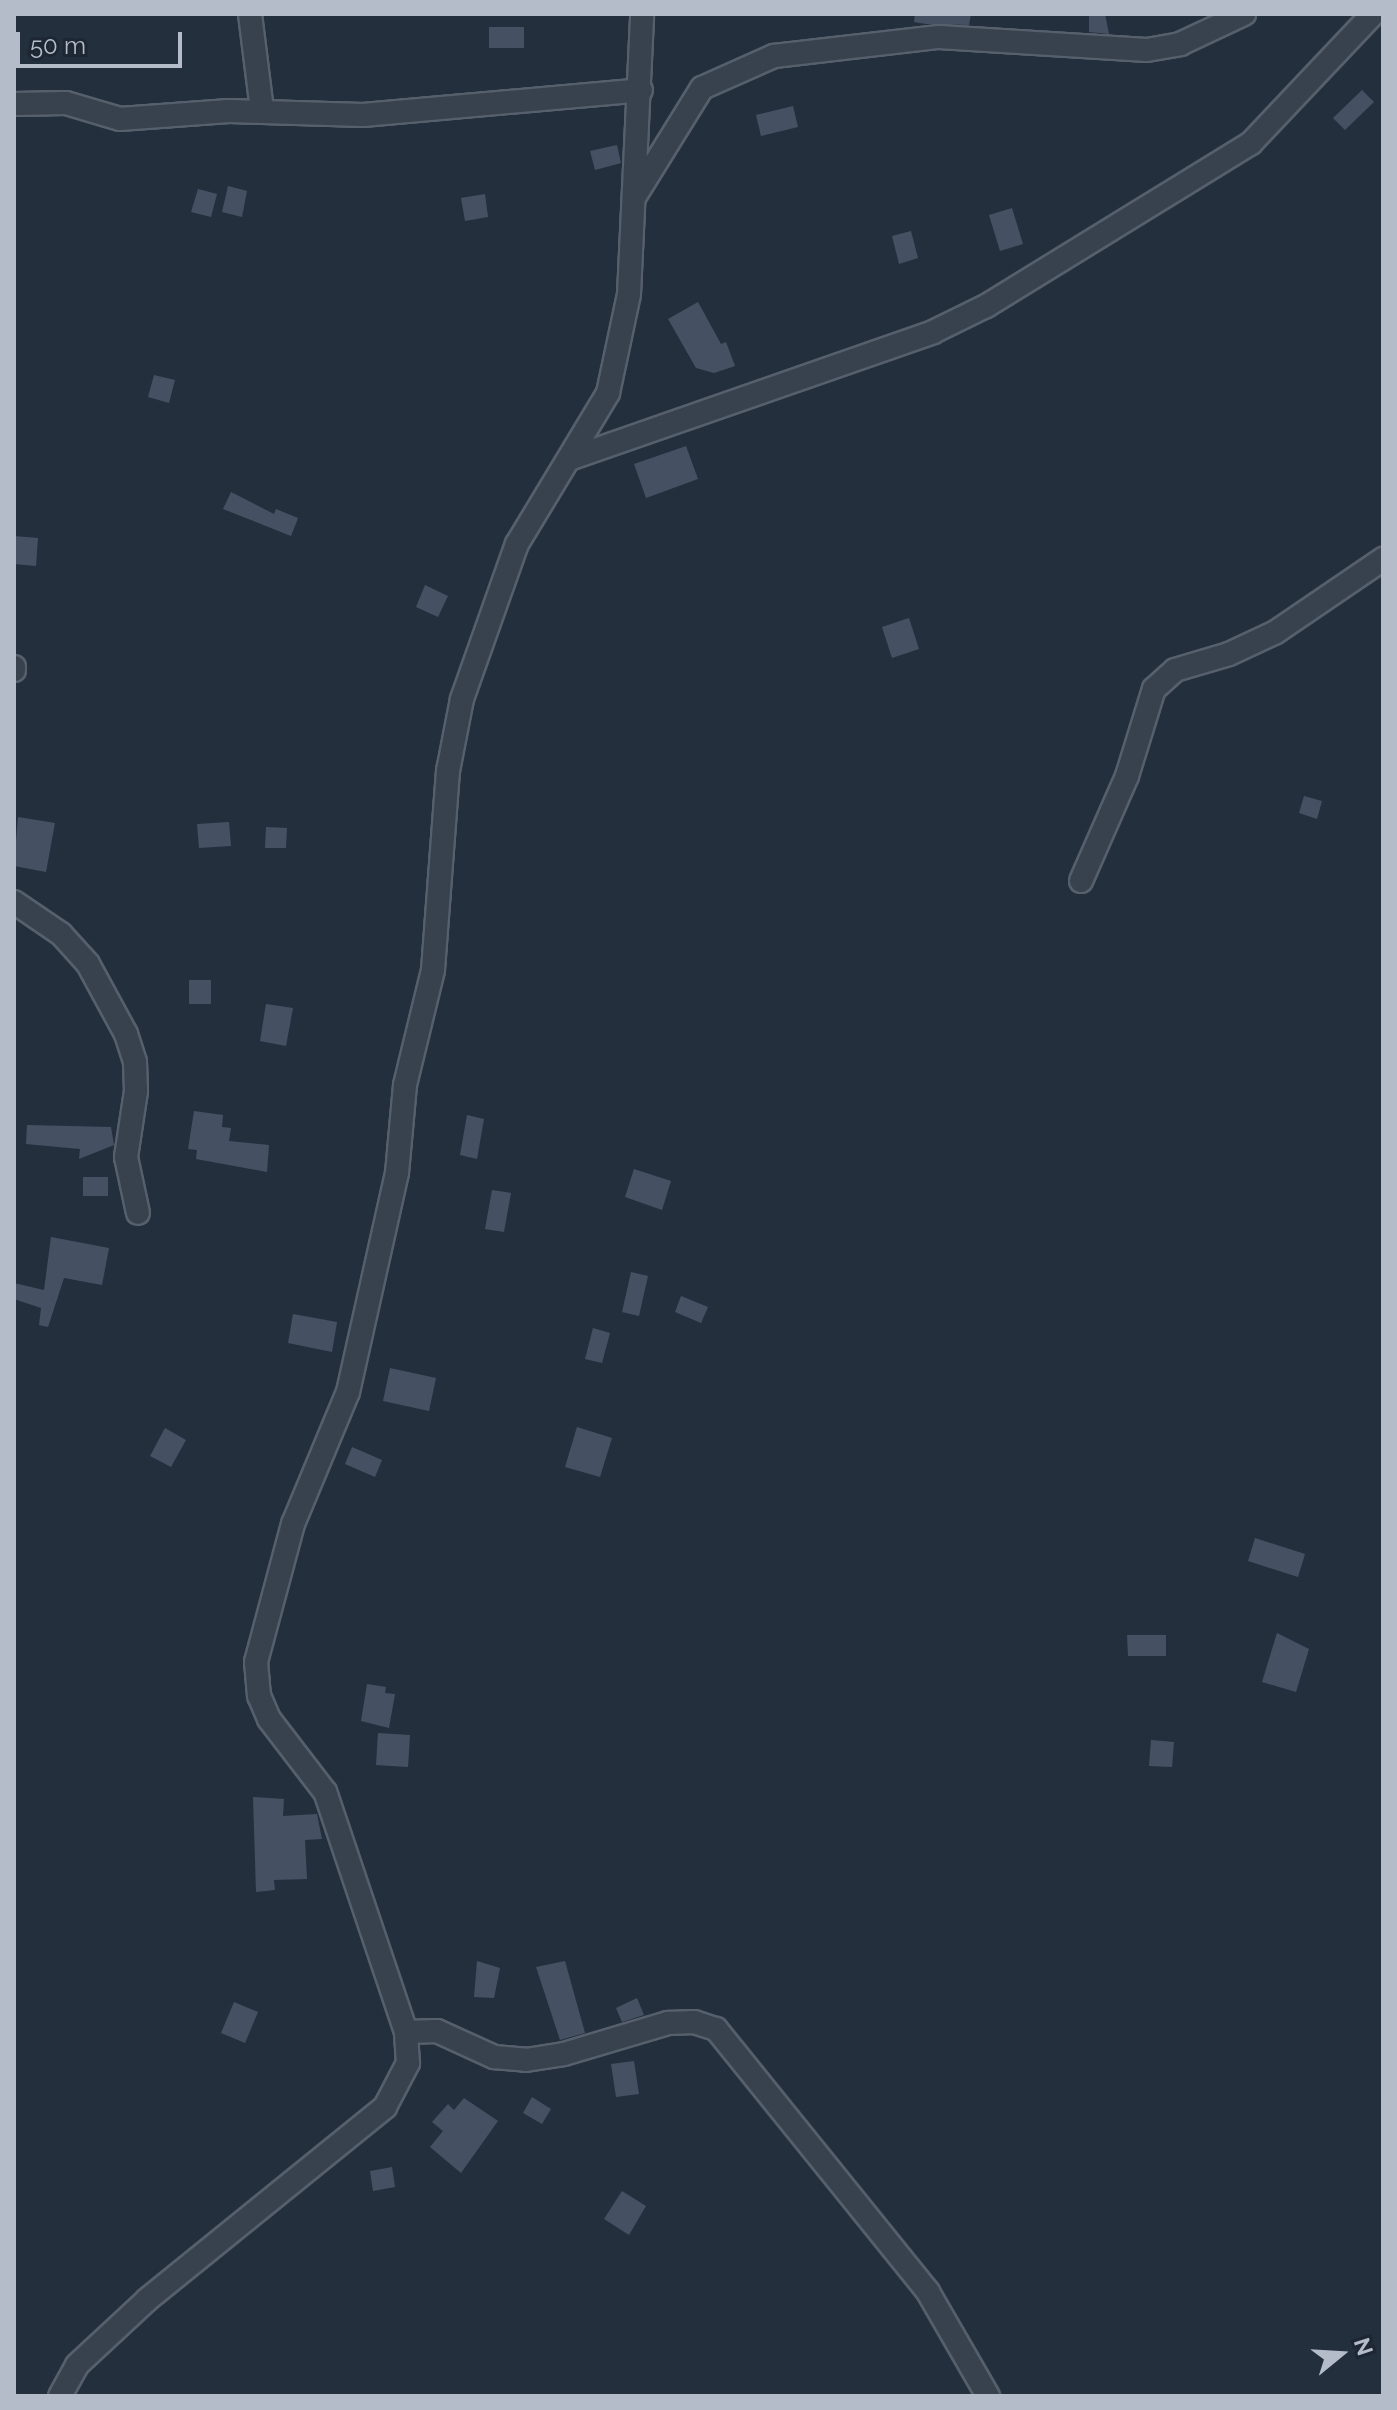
<!DOCTYPE html>
<style>
body{margin:0}
#map{position:relative;width:1397px;height:2410px;overflow:hidden;background:#242f3e;font-family:Raleway,sans-serif}
div>[style]{position:absolute}
[style*='--x']{left:calc(var(--x)*1px);top:calc(var(--y)*1px);width:calc(var(--w)*1px);rotate:calc(var(--a)*1deg)}
.building>*{inset:0;background:#455162}
.roads{filter:drop-shadow(2px 0 #565f6c) drop-shadow(-2px 0 #565f6c) drop-shadow(0 2px #565f6c) drop-shadow(0 -2px #565f6c)}
.minor>*{height:22px;margin:-11px;padding:0 11px;transform-origin:11px;border-radius:11px;background:#38414e}
span{translate:-50% -50%;white-space:nowrap;text-align:center;line-height:1.15;-webkit-text-stroke:6px #1d2633;paint-order:stroke}
.frame{position:absolute;inset:0;border:16px solid #b4bcc9;pointer-events:none}
.north{position:absolute;left:1301px;top:2314px;width:80px;height:80px;-webkit-text-stroke:6px #1d2633;paint-order:stroke;rotate:72deg;font-size:22px;font-weight:700;line-height:32px;text-align:center;color:#b4bcc9}
.north::after{content:'';display:block;margin:auto;width:28px;height:36px;background:#b4bcc9;clip-path:polygon(50% 0,100% 100%,50% 72%,0 100%)}
.scale{position:absolute;left:16px;top:32px;width:166px;height:36px;box-sizing:border-box;border:4px solid #b4bcc9;border-top:0;padding-left:10px;font-size:24px;line-height:28px;white-space:nowrap;color:#b4bcc9;-webkit-text-stroke:6px #1d2633;paint-order:stroke}
</style>
<div id="map">
<div class="building">
<i style="clip-path:polygon(915px 14px,971px 14px,969px 25px,926px 24px,914px 22px)"></i>
<i style="clip-path:polygon(1089px 14px,1105px 14px,1109px 34px,1089px 32px)"></i>
<i style="clip-path:polygon(489px 27px,524px 27px,524px 48px,489px 48px)"></i>
<i style="clip-path:polygon(1362px 90px,1374px 102px,1345px 130px,1333px 118px)"></i>
<i style="clip-path:polygon(793px 106px,798px 127px,761px 136px,756px 115px)"></i>
<i style="clip-path:polygon(617px 145px,621px 163px,595px 170px,590px 151px)"></i>
<i style="clip-path:polygon(228px 186px,247px 191px,242px 217px,222px 212px)"></i>
<i style="clip-path:polygon(198px 189px,217px 194px,211px 217px,191px 212px)"></i>
<i style="clip-path:polygon(485px 194px,488px 217px,465px 221px,461px 198px)"></i>
<i style="clip-path:polygon(1012px 208px,1023px 244px,1000px 251px,989px 215px)"></i>
<i style="clip-path:polygon(911px 231px,918px 258px,899px 264px,892px 236px)"></i>
<i style="clip-path:polygon(698px 302px,721px 344px,726px 342px,735px 366px,714px 373px,696px 368px,668px 319px)"></i>
<i style="clip-path:polygon(154px 375px,175px 380px,169px 403px,148px 397px)"></i>
<i style="clip-path:polygon(686px 446px,698px 479px,646px 498px,634px 464px)"></i>
<i style="clip-path:polygon(231px 492px,274px 514px,276px 509px,298px 518px,291px 536px,223px 509px)"></i>
<i style="clip-path:polygon(14px 536px,38px 538px,36px 566px,14px 564px)"></i>
<i style="clip-path:polygon(425px 585px,448px 596px,438px 617px,416px 607px)"></i>
<i style="clip-path:polygon(909px 618px,919px 649px,892px 658px,882px 627px)"></i>
<i style="clip-path:polygon(1304px 796px,1322px 801px,1317px 819px,1299px 813px)"></i>
<i style="clip-path:polygon(18px 817px,55px 823px,46px 872px,14px 866px)"></i>
<i style="clip-path:polygon(229px 822px,231px 846px,199px 848px,197px 824px)"></i>
<i style="clip-path:polygon(266px 827px,287px 828px,286px 848px,265px 848px)"></i>
<i style="clip-path:polygon(189px 980px,211px 980px,211px 1004px,189px 1004px)"></i>
<i style="clip-path:polygon(266px 1004px,293px 1008px,286px 1046px,260px 1041px)"></i>
<i style="clip-path:polygon(194px 1111px,223px 1115px,222px 1127px,231px 1128px,229px 1141px,269px 1145px,267px 1172px,196px 1159px,197px 1150px,188px 1149px)"></i>
<i style="clip-path:polygon(467px 1115px,484px 1119px,477px 1159px,460px 1155px)"></i>
<i style="clip-path:polygon(27px 1125px,111px 1127px,114px 1145px,79px 1159px,80px 1149px,26px 1144px)"></i>
<i style="clip-path:polygon(634px 1169px,671px 1181px,662px 1210px,625px 1197px)"></i>
<i style="clip-path:polygon(83px 1177px,108px 1177px,108px 1196px,83px 1196px)"></i>
<i style="clip-path:polygon(492px 1190px,511px 1193px,504px 1232px,485px 1229px)"></i>
<i style="clip-path:polygon(51px 1237px,109px 1248px,102px 1285px,64px 1278px,48px 1327px,39px 1325px,41px 1308px,14px 1299px,14px 1283px,44px 1290px)"></i>
<i style="clip-path:polygon(631px 1272px,648px 1276px,639px 1316px,622px 1312px)"></i>
<i style="clip-path:polygon(681px 1296px,708px 1307px,701px 1323px,675px 1312px)"></i>
<i style="clip-path:polygon(293px 1314px,337px 1322px,332px 1352px,288px 1343px)"></i>
<i style="clip-path:polygon(593px 1328px,610px 1333px,602px 1363px,585px 1359px)"></i>
<i style="clip-path:polygon(390px 1368px,436px 1378px,429px 1411px,383px 1401px)"></i>
<i style="clip-path:polygon(577px 1427px,612px 1438px,600px 1477px,565px 1467px)"></i>
<i style="clip-path:polygon(165px 1428px,186px 1440px,171px 1467px,150px 1456px)"></i>
<i style="clip-path:polygon(352px 1447px,382px 1460px,375px 1477px,345px 1464px)"></i>
<i style="clip-path:polygon(1255px 1538px,1305px 1554px,1298px 1577px,1248px 1561px)"></i>
<i style="clip-path:polygon(1277px 1633px,1309px 1649px,1296px 1692px,1262px 1682px)"></i>
<i style="clip-path:polygon(1127px 1635px,1166px 1635px,1166px 1656px,1128px 1656px)"></i>
<i style="clip-path:polygon(367px 1684px,386px 1687px,385px 1693px,395px 1694px,389px 1728px,361px 1721px)"></i>
<i style="clip-path:polygon(378px 1733px,410px 1735px,408px 1767px,376px 1765px)"></i>
<i style="clip-path:polygon(1151px 1740px,1174px 1742px,1172px 1767px,1149px 1766px)"></i>
<i style="clip-path:polygon(253px 1797px,284px 1799px,283px 1816px,317px 1814px,322px 1839px,305px 1840px,307px 1879px,274px 1880px,275px 1890px,256px 1892px)"></i>
<i style="clip-path:polygon(477px 1961px,500px 1968px,494px 1998px,474px 1997px)"></i>
<i style="clip-path:polygon(565px 1961px,585px 2033px,560px 2040px,536px 1967px)"></i>
<i style="clip-path:polygon(637px 1998px,644px 2015px,622px 2022px,616px 2008px)"></i>
<i style="clip-path:polygon(234px 2002px,258px 2012px,245px 2043px,221px 2033px)"></i>
<i style="clip-path:polygon(634px 2061px,639px 2094px,616px 2097px,611px 2064px)"></i>
<i style="clip-path:polygon(532px 2097px,551px 2109px,542px 2124px,523px 2113px)"></i>
<i style="clip-path:polygon(464px 2098px,498px 2121px,461px 2173px,430px 2147px,443px 2131px,432px 2122px,448px 2104px,454px 2110px)"></i>
<i style="clip-path:polygon(392px 2167px,395px 2187px,373px 2191px,370px 2171px)"></i>
<i style="clip-path:polygon(622px 2191px,646px 2206px,629px 2235px,604px 2219px)"></i>
</div>
<div class="roads">
<div class="minor">
<i style="--x:250;--y:14;--w:98;--a:82.9"></i>
<i style="--x:14;--y:104;--w:52;--a:-1.1"></i>
<i style="--x:66;--y:103;--w:56;--a:16.5"></i>
<i style="--x:120;--y:119;--w:109;--a:-4.2"></i>
<i style="--x:229;--y:111;--w:134;--a:1.7"></i>
<i style="--x:363;--y:115;--w:279;--a:-5.1"></i>
<i style="--x:635;--y:196;--w:127;--a:-58.2"></i>
<i style="--x:702;--y:88;--w:79;--a:-24"></i>
<i style="--x:774;--y:56;--w:166;--a:-6.6"></i>
<i style="--x:939;--y:37;--w:208;--a:3.6"></i>
<i style="--x:1147;--y:50;--w:34;--a:-10"></i>
<i style="--x:1180;--y:44;--w:71;--a:-25.1"></i>
<i style="--x:572;--y:458;--w:382;--a:-19.2"></i>
<i style="--x:933;--y:332;--w:59;--a:-26.1"></i>
<i style="--x:986;--y:306;--w:311;--a:-31.6"></i>
<i style="--x:1251;--y:143;--w:178;--a:-46.6"></i>
<i style="--x:14;--y:667;--w:3;--a:90"></i>
<i style="--x:1081;--y:881;--w:115;--a:-66.3"></i>
<i style="--x:1127;--y:776;--w:91;--a:-72.8"></i>
<i style="--x:1154;--y:689;--w:28;--a:-42"></i>
<i style="--x:1175;--y:670;--w:56;--a:-16.5"></i>
<i style="--x:1229;--y:654;--w:52;--a:-25.1"></i>
<i style="--x:1276;--y:632;--w:130;--a:-34.3"></i>
<i style="--x:14;--y:902;--w:57;--a:34.2"></i>
<i style="--x:61;--y:934;--w:40;--a:48"></i>
<i style="--x:88;--y:964;--w:80;--a:61.5"></i>
<i style="--x:126;--y:1034;--w:29;--a:72"></i>
<i style="--x:135;--y:1062;--w:29;--a:88"></i>
<i style="--x:136;--y:1091;--w:67;--a:98.6"></i>
<i style="--x:126;--y:1157;--w:57;--a:77.9"></i>
<i style="--x:406;--y:2032;--w:31;--a:-2"></i>
<i style="--x:437;--y:2031;--w:63;--a:24.5"></i>
<i style="--x:494;--y:2057;--w:32;--a:5"></i>
<i style="--x:526;--y:2060;--w:38;--a:-9"></i>
<i style="--x:564;--y:2054;--w:109;--a:-16.6"></i>
<i style="--x:668;--y:2023;--w:26;--a:-2"></i>
<i style="--x:694;--y:2022;--w:23;--a:18"></i>
<i style="--x:716;--y:2029;--w:338;--a:51.1"></i>
<i style="--x:928;--y:2292;--w:120;--a:60"></i>
<i style="--x:60;--y:2396;--w:35;--a:-61"></i>
<i style="--x:77;--y:2365;--w:97;--a:-42.9"></i>
<i style="--x:148;--y:2299;--w:305;--a:-39"></i>
<i style="--x:385;--y:2107;--w:50;--a:-62.4"></i>
<i style="--x:408;--y:2063;--w:31;--a:-94"></i>
<i style="--x:406;--y:2032;--w:253;--a:-108.6"></i>
<i style="--x:325;--y:1792;--w:92;--a:-127.5"></i>
<i style="--x:269;--y:1719;--w:25;--a:-113"></i>
<i style="--x:259;--y:1696;--w:34;--a:-95"></i>
<i style="--x:256;--y:1662;--w:143;--a:-75"></i>
<i style="--x:293;--y:1524;--w:143;--a:-67.4"></i>
<i style="--x:348;--y:1392;--w:224;--a:-77.4"></i>
<i style="--x:397;--y:1173;--w:88;--a:-84.8"></i>
<i style="--x:405;--y:1085;--w:118;--a:-76.3"></i>
<i style="--x:433;--y:970;--w:200;--a:-85.7"></i>
<i style="--x:448;--y:771;--w:73;--a:-79"></i>
<i style="--x:462;--y:699;--w:164;--a:-70.5"></i>
<i style="--x:517;--y:544;--w:176;--a:-58.9"></i>
<i style="--x:608;--y:393;--w:101;--a:-78"></i>
<i style="--x:629;--y:294;--w:280;--a:-87.3"></i>
</div>
</div>
<div class="frame"></div>
<div class="north">N</div>
<div class="scale">50 m</div>
</div>
